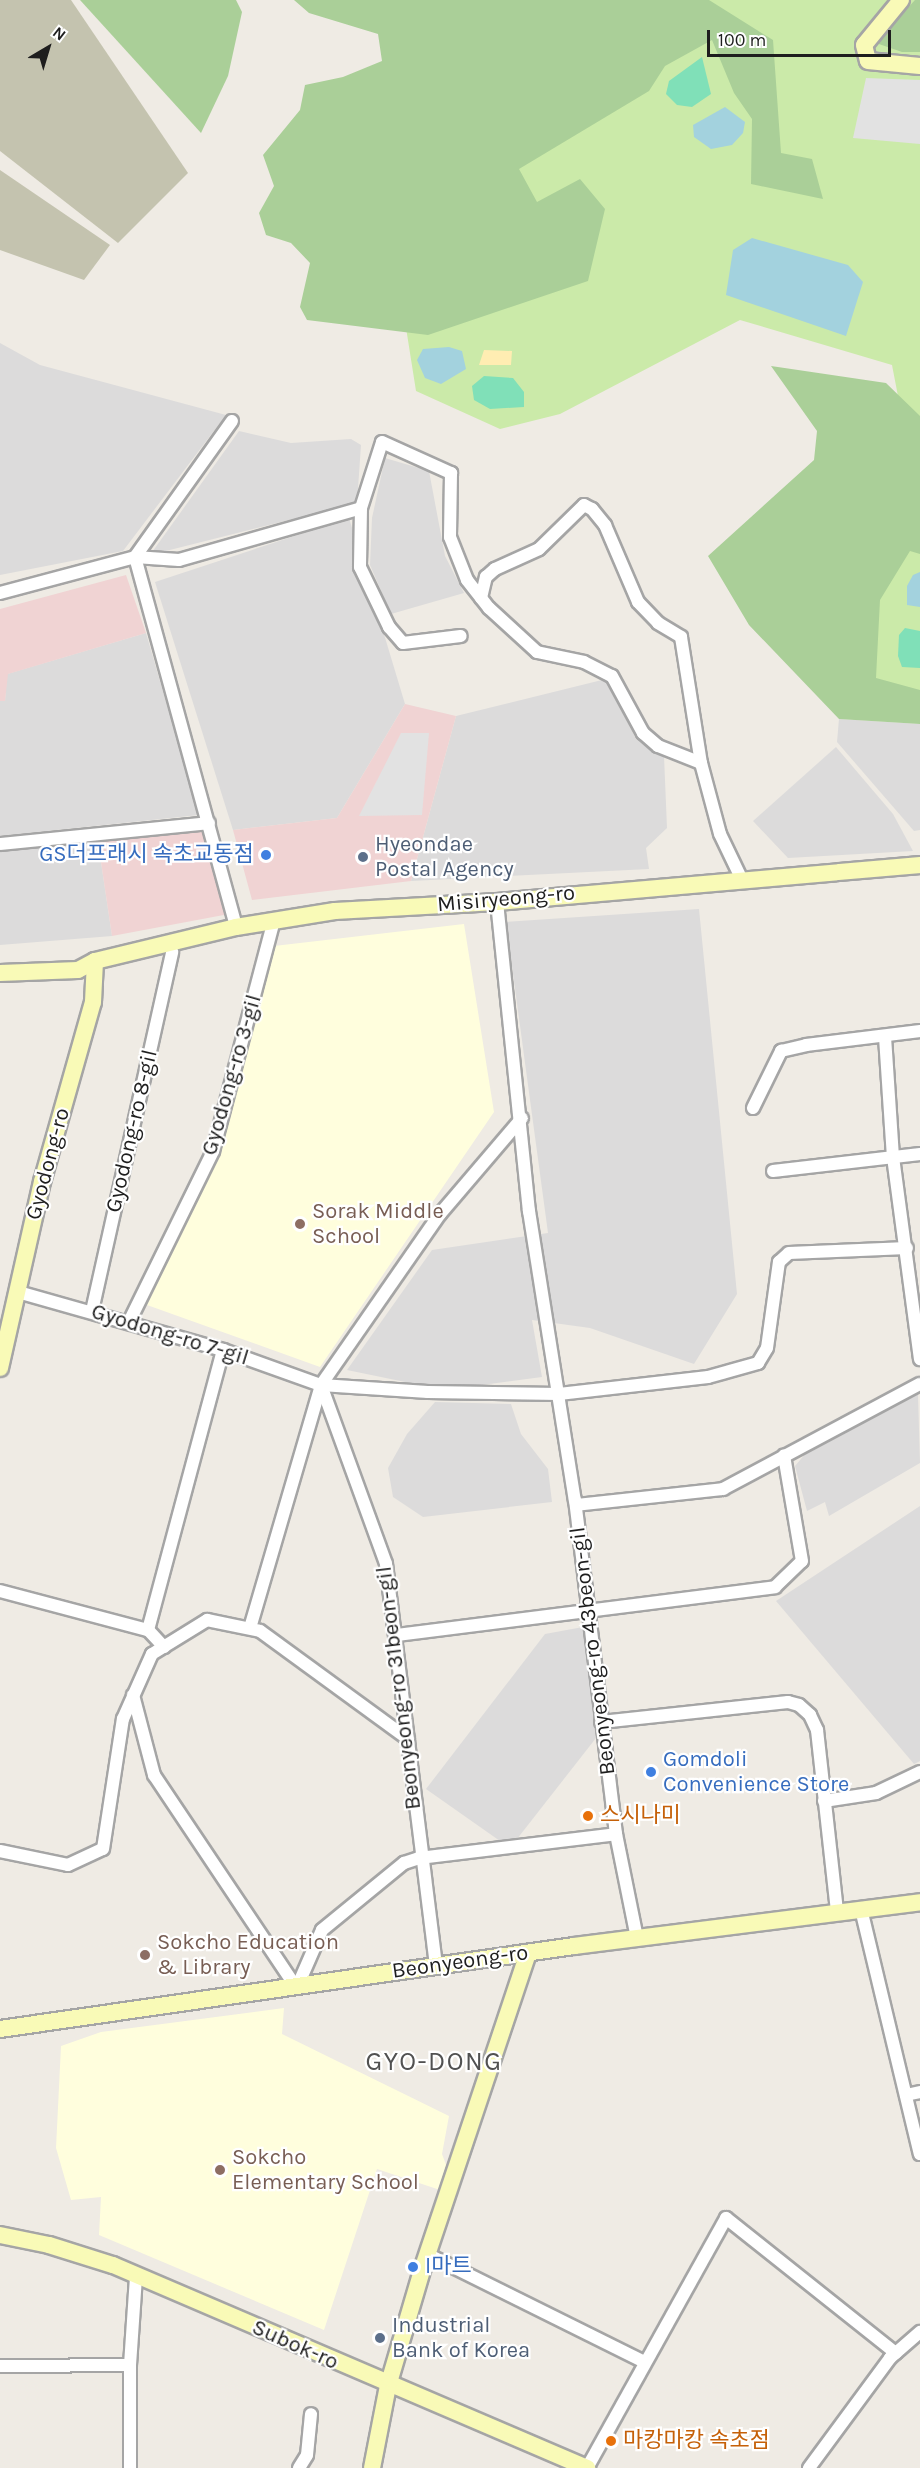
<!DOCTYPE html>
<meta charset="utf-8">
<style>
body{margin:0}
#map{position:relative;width:920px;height:2468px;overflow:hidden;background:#efebe4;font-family:Karla,"Noto Sans KR",sans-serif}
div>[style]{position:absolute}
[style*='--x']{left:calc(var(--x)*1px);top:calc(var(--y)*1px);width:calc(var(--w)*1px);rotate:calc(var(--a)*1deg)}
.residential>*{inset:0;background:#dcdbdb}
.commercial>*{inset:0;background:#f0d3d3}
.education>*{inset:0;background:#fffedd}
.construction>*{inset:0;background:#c4c3af}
.grass>*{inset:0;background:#cbeaa9}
.forest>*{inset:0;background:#aacf98}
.sand>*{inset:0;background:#ffedb2}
.pitch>*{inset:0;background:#80e0b8}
.parking>*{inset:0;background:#e2e2e2}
.water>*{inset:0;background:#a3d2de}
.roads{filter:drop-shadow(2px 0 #a5a5a5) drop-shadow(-2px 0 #a5a5a5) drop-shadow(0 2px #a5a5a5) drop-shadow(0 -2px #a5a5a5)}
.street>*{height:12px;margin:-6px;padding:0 6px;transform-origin:6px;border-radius:6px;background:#fff}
.secondary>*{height:16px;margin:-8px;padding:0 8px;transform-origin:8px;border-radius:8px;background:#f9fab7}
.dots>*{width:16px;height:16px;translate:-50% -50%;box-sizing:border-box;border:3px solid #fff;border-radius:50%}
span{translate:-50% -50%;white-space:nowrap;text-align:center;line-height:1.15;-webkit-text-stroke:4.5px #fff;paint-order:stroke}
.service-label{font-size:22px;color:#4e5e75}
.left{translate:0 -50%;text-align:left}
.shop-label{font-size:22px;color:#366cbe}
.right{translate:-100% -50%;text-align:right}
.street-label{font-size:22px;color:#1e1e1e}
.education-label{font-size:22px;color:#785e54}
.food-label{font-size:22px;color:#c56008}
.quarter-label{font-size:26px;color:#515151;letter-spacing:1.5px}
.north{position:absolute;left:18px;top:18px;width:60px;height:60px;-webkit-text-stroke:4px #fff;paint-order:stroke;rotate:38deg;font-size:16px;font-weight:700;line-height:24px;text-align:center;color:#1e1e1e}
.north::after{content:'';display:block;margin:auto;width:21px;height:27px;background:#1e1e1e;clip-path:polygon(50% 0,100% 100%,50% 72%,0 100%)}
.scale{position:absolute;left:707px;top:30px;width:184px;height:27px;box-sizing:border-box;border:3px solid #1e1e1e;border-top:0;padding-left:8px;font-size:18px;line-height:21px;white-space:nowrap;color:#1e1e1e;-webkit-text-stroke:4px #fff;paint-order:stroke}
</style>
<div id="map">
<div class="residential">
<i style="clip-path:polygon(0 343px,40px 365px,226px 415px,123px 551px,0 575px)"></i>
<i style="clip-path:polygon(239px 431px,291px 443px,351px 439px,361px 445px,357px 503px,150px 555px)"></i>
<i style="clip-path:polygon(385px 458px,429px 471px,445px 556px,464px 593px,391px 614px,370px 565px,372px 518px)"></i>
<i style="clip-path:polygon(349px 518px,405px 704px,337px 818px,233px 830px,155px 582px)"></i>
<i style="clip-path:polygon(146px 633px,199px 815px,0 836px,0 701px,5px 701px,7px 674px)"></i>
<i style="clip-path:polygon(606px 679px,636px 739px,664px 756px,667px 828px,646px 848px,649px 869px,411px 881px,456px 716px)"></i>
<i style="clip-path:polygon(839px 719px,920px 724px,920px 830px,914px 831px,837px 742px)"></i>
<i style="clip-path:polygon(836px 747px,893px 814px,913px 851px,788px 858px,753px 821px)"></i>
<i style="clip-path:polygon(98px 842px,112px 936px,0 945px,0 849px)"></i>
<i style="clip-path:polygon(699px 909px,737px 1294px,694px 1364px,590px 1328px,532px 1320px,542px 1377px,444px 1390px,347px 1370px,432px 1250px,548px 1233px,506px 922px)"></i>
<i style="clip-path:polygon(918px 1394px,920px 1463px,829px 1516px,825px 1502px,807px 1511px,795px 1466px,806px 1453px)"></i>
<i style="clip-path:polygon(435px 1402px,511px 1404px,521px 1434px,548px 1469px,552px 1502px,423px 1517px,393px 1497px,388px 1468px,407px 1434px)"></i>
<i style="clip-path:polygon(920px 1506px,920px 1761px,914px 1764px,776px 1601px)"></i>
<i style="clip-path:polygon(583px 1627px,596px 1738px,517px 1839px,500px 1841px,426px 1789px,545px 1634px)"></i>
</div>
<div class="commercial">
<i style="clip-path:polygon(126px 575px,146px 633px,8px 674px,5px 701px,0 701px,0 609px)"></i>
<i style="clip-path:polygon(405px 704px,456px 716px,411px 881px,252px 900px,233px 830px,337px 818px)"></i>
<i style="clip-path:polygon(206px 830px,229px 914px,112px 936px,98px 842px)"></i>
</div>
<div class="education">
<i style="clip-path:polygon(464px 924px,494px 1112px,320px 1367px,147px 1305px,221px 1144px,274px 946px)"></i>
<i style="clip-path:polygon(284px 2008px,282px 2034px,449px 2116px,442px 2154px,448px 2170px,440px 2190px,377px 2169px,324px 2330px,99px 2235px,101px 2197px,71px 2200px,56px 2148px,61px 2046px,101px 2032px)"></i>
</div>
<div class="construction">
<i style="clip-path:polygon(0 0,71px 0,188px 173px,118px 243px,0 151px)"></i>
<i style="clip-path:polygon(0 170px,110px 245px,84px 280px,0 250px)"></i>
</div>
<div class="grass">
<i style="clip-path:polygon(655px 0,920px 0,920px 445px,902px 417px,892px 365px,740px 320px,560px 414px,500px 429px,416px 391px,404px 315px,454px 206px)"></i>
<i style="clip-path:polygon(920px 541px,920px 697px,869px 683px,862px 618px,893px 549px)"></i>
</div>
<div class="forest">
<i style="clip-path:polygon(80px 0,236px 0,242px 12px,228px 76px,201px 133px)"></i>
<i style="clip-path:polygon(294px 0,709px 0,773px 40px,781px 153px,812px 159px,823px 199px,751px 184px,752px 119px,734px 93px,712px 40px,665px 66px,649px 91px,519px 169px,537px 202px,580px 179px,605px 209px,588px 281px,428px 335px,307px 320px,300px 307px,310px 263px,291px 243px,266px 235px,259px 213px,274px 186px,263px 155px,300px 110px,305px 85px,343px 77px,382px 61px,378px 34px,309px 13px)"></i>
<i style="clip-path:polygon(915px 0,920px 0,920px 52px,902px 52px,876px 43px)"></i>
<i style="clip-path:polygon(771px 366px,886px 383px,920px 416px,920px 554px,910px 551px,880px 600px,876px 678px,920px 690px,920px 724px,839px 719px,749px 625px,708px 556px,814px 460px,817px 431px)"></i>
</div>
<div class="sand">
<i style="clip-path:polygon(484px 350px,512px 351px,511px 365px,479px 365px)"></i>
</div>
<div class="pitch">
<i style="clip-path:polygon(702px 57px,711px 94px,692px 107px,677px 105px,666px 94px,669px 81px)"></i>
<i style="clip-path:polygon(484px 376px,513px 378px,524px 392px,524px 407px,490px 409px,474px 400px,472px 386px)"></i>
<i style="clip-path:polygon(905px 628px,920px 631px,920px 668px,902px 667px,898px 656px,899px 635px)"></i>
</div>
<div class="parking">
<i style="clip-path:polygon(866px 78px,920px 80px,920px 144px,853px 138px)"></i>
<i style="clip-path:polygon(401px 733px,429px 733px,422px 815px,359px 816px)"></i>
</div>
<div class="water">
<i style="clip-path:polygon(725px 107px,745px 122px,743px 133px,732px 145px,711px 149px,694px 137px,693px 125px)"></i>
<i style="clip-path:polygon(752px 238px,848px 265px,863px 282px,846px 336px,726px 295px,733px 250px)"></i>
<i style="clip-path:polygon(449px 347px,462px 351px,466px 369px,441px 384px,425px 378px,417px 360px,423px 349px)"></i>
<i style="clip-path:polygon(920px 572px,920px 607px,907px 605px,907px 586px,913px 575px)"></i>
</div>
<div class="roads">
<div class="street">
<i style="--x:361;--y:508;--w:69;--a:-72.3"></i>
<i style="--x:382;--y:442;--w:76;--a:24.2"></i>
<i style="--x:451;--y:473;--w:64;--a:90.9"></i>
<i style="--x:450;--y:537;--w:46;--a:68.4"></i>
<i style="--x:467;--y:580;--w:36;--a:52"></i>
<i style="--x:489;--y:608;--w:65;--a:42.5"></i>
<i style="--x:537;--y:652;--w:48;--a:12"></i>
<i style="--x:584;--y:662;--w:31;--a:27"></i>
<i style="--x:612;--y:676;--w:65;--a:61.5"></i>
<i style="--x:643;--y:733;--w:20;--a:41"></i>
<i style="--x:658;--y:746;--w:46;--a:21.6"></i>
<i style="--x:701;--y:763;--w:73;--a:75"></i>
<i style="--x:720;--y:834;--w:51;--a:64.4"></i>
<i style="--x:135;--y:557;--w:384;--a:74.7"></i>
<i style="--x:135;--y:557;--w:167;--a:-54.5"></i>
<i style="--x:0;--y:593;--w:140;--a:-14.9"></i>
<i style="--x:135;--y:557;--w:44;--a:3.9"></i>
<i style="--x:179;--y:560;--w:189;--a:-15.9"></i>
<i style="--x:361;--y:508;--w:59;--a:91"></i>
<i style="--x:360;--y:567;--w:67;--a:64.2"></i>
<i style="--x:389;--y:627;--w:21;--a:49"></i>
<i style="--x:403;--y:643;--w:58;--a:-6.9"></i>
<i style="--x:481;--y:598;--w:22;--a:-77"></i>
<i style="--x:486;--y:577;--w:12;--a:-42"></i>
<i style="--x:495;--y:569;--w:48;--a:-24.4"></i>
<i style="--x:539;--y:549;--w:63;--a:-44.4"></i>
<i style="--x:584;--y:505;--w:9;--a:27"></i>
<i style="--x:592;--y:509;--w:21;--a:51"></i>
<i style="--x:605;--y:525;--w:84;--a:66.8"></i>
<i style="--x:638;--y:602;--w:29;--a:46"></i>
<i style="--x:658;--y:623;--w:27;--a:31"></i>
<i style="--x:681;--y:637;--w:128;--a:81"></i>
<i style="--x:0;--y:844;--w:210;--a:-5.7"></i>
<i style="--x:497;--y:902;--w:311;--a:84.1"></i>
<i style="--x:529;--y:1211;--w:293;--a:81"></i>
<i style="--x:575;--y:1500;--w:337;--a:83"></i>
<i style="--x:616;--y:1834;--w:106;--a:78.6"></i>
<i style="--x:885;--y:1037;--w:120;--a:86.2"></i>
<i style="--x:893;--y:1157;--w:204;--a:82.4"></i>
<i style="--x:753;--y:1108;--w:64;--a:-63.8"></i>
<i style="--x:781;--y:1051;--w:26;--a:-13"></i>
<i style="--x:806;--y:1045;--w:115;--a:-7"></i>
<i style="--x:773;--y:1171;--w:148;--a:-6.6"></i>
<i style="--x:18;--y:1292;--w:213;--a:15.8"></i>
<i style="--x:223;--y:1350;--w:104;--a:19.7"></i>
<i style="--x:321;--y:1385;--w:107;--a:3.7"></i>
<i style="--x:428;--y:1392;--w:131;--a:0.9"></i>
<i style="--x:559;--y:1394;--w:150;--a:-6.5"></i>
<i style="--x:708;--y:1377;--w:52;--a:-15.6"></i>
<i style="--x:758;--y:1363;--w:17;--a:-59"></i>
<i style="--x:767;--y:1348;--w:87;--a:-82.1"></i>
<i style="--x:779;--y:1262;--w:13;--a:-42"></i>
<i style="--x:789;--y:1253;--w:118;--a:-2.4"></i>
<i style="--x:92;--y:1311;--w:368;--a:-77.4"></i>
<i style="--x:129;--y:1322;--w:191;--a:-63.8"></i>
<i style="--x:213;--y:1151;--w:239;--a:-75.2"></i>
<i style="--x:321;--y:1385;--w:190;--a:70"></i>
<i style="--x:386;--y:1564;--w:405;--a:82.9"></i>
<i style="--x:576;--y:1505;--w:148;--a:-6.2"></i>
<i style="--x:723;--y:1489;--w:223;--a:-28.1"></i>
<i style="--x:0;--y:1591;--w:153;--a:14.8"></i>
<i style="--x:250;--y:1628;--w:253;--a:-73.7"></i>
<i style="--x:321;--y:1385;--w:208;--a:-55.2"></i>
<i style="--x:440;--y:1214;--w:126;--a:-49.5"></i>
<i style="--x:397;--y:1635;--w:381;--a:-7.2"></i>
<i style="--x:775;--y:1587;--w:37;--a:-44"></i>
<i style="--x:802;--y:1561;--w:107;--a:-99.7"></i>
<i style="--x:164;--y:1647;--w:23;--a:-133"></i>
<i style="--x:148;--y:1630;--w:290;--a:-75"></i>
<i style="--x:133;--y:1695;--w:83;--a:75.3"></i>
<i style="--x:154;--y:1775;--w:254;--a:56.2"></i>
<i style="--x:601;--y:1722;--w:188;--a:-6.1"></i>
<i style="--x:788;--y:1702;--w:11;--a:15"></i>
<i style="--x:799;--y:1705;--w:15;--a:42"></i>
<i style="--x:810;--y:1715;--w:17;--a:65"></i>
<i style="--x:817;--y:1730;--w:183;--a:83.7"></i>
<i style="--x:824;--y:1801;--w:53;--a:-8.7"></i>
<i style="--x:876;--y:1793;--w:49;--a:-25.5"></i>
<i style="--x:0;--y:1851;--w:69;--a:11.6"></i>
<i style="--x:68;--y:1865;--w:38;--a:-25"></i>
<i style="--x:103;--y:1849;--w:132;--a:-81.3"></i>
<i style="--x:123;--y:1719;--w:71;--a:-66"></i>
<i style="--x:152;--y:1654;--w:65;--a:-31.7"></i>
<i style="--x:207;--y:1620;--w:54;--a:11.7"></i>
<i style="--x:260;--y:1631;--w:183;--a:36.1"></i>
<i style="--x:861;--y:1909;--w:252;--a:76.5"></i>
<i style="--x:298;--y:1985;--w:60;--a:-66.4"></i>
<i style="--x:322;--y:1930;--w:106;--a:-39.3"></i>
<i style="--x:404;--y:1863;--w:16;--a:-18"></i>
<i style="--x:419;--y:1858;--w:198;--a:-6.9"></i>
<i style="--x:906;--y:2095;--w:14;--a:-12"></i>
<i style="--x:427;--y:2254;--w:241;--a:26.4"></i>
<i style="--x:0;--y:2366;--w:130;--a:-0.4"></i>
<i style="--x:130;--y:2468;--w:103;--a:-90"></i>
<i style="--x:130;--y:2365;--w:89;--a:-86.1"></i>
<i style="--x:299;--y:2468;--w:15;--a:-58"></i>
<i style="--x:307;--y:2455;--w:41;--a:-84.4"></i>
<i style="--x:587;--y:2468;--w:286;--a:-60.9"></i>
<i style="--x:726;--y:2218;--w:217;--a:38.5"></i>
<i style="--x:809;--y:2468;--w:137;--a:-53.6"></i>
<i style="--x:890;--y:2358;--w:40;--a:-41"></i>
</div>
<div class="secondary">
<i style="--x:901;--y:0;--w:58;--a:129.4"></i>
<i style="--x:864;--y:45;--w:16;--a:76"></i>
<i style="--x:868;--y:61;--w:52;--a:5.5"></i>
<i style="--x:0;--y:973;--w:78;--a:-2.2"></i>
<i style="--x:78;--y:970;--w:19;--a:-28"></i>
<i style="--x:95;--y:961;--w:145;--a:-13.6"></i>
<i style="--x:236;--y:927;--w:100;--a:-9.2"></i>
<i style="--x:335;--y:911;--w:162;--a:-3.2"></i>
<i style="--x:497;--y:902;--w:425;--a:-5"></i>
<i style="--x:0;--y:1368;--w:191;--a:-77.3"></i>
<i style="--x:42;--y:1182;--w:187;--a:-74.2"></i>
<i style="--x:93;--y:1002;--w:41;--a:-87.2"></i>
<i style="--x:0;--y:2029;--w:580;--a:-8.23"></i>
<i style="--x:574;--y:1946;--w:349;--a:-7.2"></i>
<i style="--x:0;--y:2235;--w:50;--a:11.5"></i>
<i style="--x:49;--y:2245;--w:67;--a:17.4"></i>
<i style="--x:113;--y:2265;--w:516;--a:23.18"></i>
<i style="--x:372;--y:2468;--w:84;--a:-79"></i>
<i style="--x:388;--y:2386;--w:124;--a:-73.6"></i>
<i style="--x:423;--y:2267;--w:331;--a:-71.5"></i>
</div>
</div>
<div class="dots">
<i style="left:266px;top:855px;background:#3f7fe0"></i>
<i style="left:363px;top:857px;background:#5c6f8a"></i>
<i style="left:300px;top:1224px;background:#8d6e63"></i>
<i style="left:651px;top:1772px;background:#3f7fe0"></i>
<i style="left:588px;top:1816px;background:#e8710a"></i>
<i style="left:145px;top:1955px;background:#8d6e63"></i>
<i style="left:220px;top:2170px;background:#8d6e63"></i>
<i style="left:413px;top:2267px;background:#3f7fe0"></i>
<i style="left:380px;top:2338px;background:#5c6f8a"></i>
<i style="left:611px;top:2441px;background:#e8710a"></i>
</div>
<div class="service-label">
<span class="left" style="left:375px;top:857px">Hyeondae<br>Postal Agency</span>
<span class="left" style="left:392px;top:2338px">Industrial<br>Bank of Korea</span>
</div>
<div class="shop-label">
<span class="right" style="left:254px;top:855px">GS더프래시 속초교동점</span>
<span class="left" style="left:663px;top:1772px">Gomdoli<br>Convenience Store</span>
<span class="left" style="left:425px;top:2267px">l마트</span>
</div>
<div class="street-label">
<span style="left:506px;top:899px;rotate:-5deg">Misiryeong-ro</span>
<span style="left:232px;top:1075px;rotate:-74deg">Gyodong-ro 3-gil</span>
<span style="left:132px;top:1131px;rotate:-77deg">Gyodong-ro 8-gil</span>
<span style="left:48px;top:1164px;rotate:-75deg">Gyodong-ro</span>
<span style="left:170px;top:1335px;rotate:17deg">Gyodong-ro 7-gil</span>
<span style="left:593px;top:1651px;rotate:-97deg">Beonyeong-ro 43beon-gil</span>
<span style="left:399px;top:1688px;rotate:-97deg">Beonyeong-ro 31beon-gil</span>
<span style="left:460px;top:1962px;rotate:-8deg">Beonyeong-ro</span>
<span style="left:295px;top:2345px;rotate:24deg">Subok-ro</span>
</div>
<div class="education-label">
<span class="left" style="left:312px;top:1224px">Sorak Middle<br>School</span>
<span class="left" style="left:157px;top:1955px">Sokcho Education<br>&amp; Library</span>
<span class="left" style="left:232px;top:2170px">Sokcho<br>Elementary School</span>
</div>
<div class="food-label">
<span class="left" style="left:600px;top:1816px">스시나미</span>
<span class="left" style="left:623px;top:2441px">마캉마캉 속초점</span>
</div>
<div class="quarter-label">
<span style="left:434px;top:2062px">GYO-DONG</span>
</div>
<div class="north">N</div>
<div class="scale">100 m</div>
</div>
